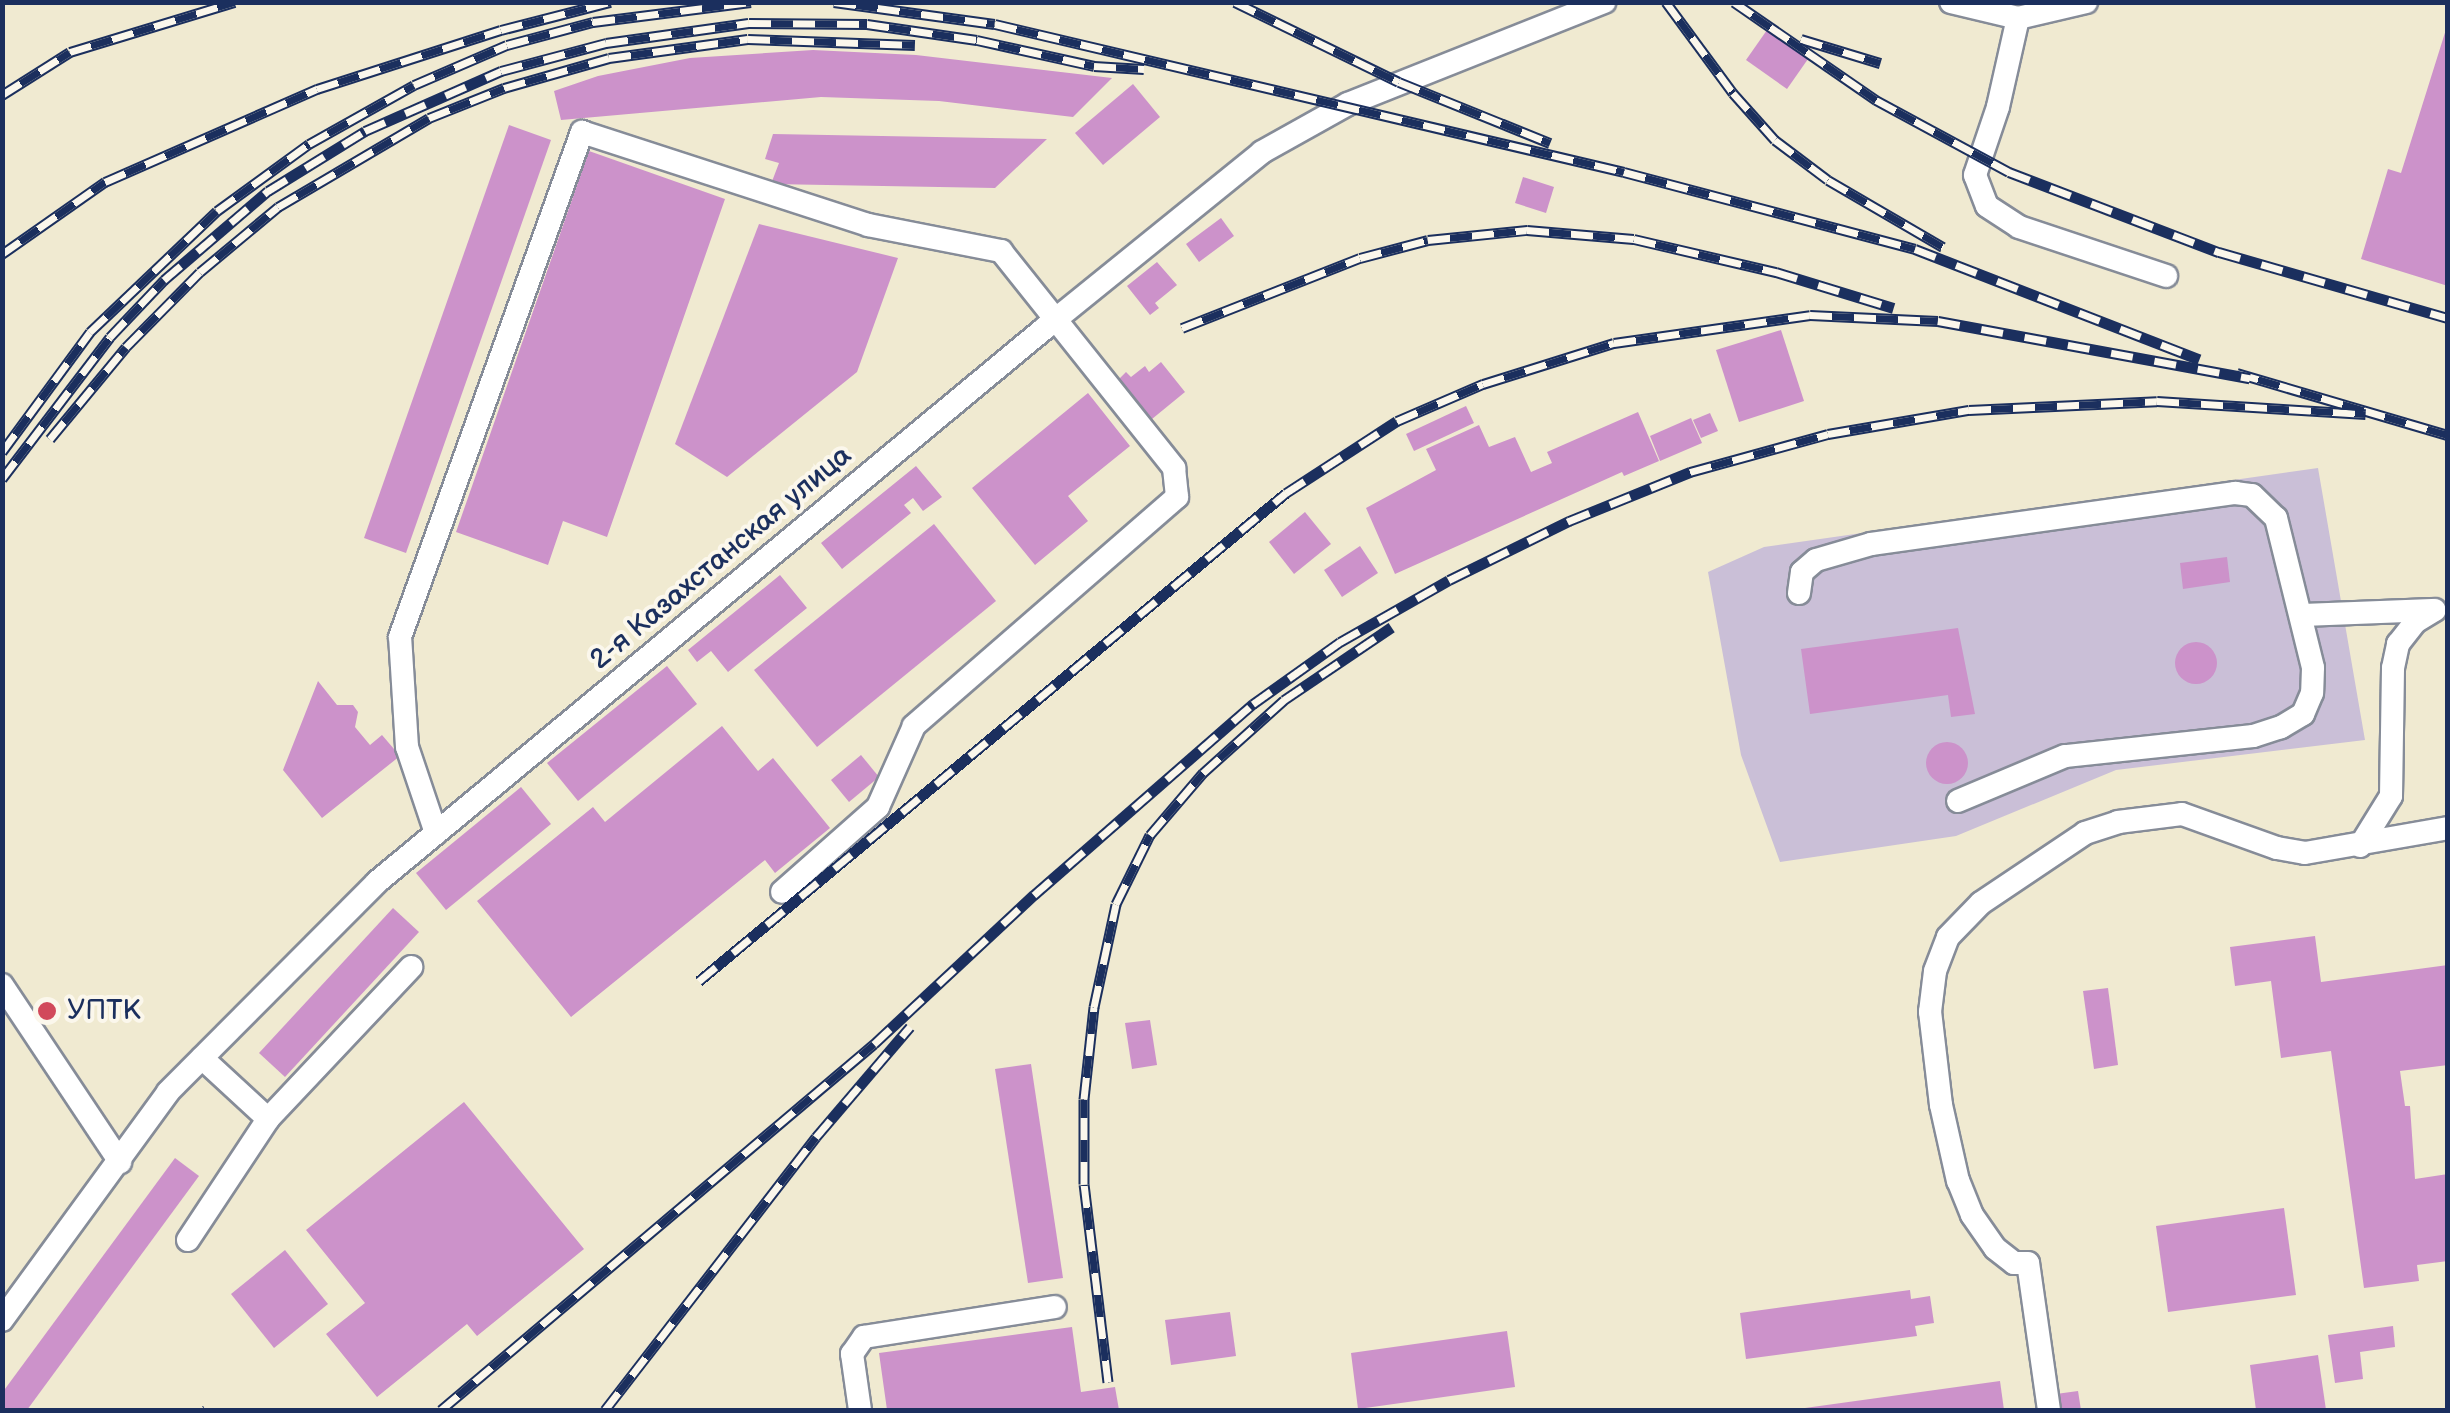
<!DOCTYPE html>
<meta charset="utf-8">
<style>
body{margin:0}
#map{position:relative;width:2450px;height:1413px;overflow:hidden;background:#f0ead1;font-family:"Balsamiq Sans",sans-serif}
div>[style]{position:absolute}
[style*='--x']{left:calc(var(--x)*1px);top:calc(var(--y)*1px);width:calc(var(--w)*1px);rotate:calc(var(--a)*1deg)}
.industrial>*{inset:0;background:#cabfd7}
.building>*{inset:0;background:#cc92ca}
.round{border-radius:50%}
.roads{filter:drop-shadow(2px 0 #868c98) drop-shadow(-2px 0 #868c98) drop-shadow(0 2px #868c98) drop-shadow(0 -2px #868c98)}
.minor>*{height:22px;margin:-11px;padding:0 11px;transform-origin:11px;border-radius:11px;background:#fff}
.rail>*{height:11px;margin-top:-5.5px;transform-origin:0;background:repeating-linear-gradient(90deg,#fbf7ec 0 22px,#1b2f5e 0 44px);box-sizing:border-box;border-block:2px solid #1b2f5e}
.dots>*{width:28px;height:28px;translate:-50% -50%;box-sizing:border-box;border:5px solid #fbf7ec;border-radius:50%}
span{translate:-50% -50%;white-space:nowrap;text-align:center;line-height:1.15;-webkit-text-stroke:8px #fbf7ec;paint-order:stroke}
.street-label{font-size:28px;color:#1b2f5e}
.poi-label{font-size:28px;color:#1b2f5e}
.left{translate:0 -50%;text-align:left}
.frame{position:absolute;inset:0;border:5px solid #1b2f5e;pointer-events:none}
</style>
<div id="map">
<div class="industrial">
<i style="clip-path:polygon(2318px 468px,2365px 740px,2116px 770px,1956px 836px,1780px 862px,1741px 755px,1708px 572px,1764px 547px)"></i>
</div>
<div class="building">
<i style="clip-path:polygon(2448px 23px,2448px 286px,2361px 259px,2388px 169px,2401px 173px)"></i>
<i style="clip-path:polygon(1767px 30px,1808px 59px,1787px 89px,1746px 60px)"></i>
<i style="clip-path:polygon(813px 50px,916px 55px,1112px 78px,1073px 117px,939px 101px,821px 97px,561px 120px,554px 91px,598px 76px,690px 58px)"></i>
<i style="clip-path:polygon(1133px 84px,1160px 117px,1103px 165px,1075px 133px)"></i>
<i style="clip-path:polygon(509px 125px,551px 140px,406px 553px,364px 538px)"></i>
<i style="clip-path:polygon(773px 134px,1047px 139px,995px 188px,771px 184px,779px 163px,765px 159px)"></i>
<i style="clip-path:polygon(589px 151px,725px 199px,607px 537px,563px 521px,548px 565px,456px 532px)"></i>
<i style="clip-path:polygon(1523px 177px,1554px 187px,1546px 213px,1515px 203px)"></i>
<i style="clip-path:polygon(1221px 218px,1234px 236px,1199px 262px,1186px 244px)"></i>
<i style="clip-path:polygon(759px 224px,898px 258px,857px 372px,727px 477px,675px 444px)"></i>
<i style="clip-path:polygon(1157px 262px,1177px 285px,1155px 303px,1159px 308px,1150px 315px,1127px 286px)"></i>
<i style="clip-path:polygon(1781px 330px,1804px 401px,1739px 422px,1716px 350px)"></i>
<i style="clip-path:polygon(1161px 362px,1185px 392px,1152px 419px,1119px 379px,1126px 372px,1131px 377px,1145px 366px,1149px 372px)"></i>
<i style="clip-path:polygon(1088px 393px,1130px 446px,1068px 496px,1088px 521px,1035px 565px,972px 488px)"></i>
<i style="clip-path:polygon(1466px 406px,1474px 423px,1414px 451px,1406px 434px)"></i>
<i style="clip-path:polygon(1638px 412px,1659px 461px,1624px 476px,1622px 472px,1395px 574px,1366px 508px,1436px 470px,1426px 449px,1479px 425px,1489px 447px,1515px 437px,1531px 472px,1552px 463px,1547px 452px)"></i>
<i style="clip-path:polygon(1710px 413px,1718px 431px,1701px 438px,1693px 420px)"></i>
<i style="clip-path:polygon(1691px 418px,1702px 443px,1660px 461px,1650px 436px)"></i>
<i style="clip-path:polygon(916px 466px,942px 497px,923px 511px,913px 498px,904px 505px,911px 513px,842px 569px,821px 543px)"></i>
<i style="clip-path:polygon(1305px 512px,1331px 544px,1294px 574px,1269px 542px)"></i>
<i style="clip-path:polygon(934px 524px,996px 601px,817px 747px,754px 670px)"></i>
<i style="clip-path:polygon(1360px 546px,1378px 573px,1342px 597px,1324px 570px)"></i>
<i style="clip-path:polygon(2227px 557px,2230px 582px,2183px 589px,2180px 563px)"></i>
<i style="clip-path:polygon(780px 575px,807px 608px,728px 672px,711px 651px,697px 662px,688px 650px)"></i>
<i style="clip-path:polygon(1958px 628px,1975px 714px,1951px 717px,1948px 695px,1810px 714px,1801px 649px)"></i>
<i class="round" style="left:2175px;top:642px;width:42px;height:42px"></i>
<i style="clip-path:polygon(667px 666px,697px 704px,578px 801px,547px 763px)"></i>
<i style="clip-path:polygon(318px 681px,337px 705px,353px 705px,358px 712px,355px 727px,370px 745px,382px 735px,400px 756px,322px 818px,283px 770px)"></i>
<i style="clip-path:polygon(722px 726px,758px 771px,773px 758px,830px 828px,775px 873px,765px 860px,571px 1017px,477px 901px,593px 807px,605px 822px)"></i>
<i class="round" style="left:1926px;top:742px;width:42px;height:42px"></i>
<i style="clip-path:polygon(861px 755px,879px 777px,849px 802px,831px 780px)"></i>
<i style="clip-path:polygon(521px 787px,551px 824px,446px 910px,416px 873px)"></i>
<i style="clip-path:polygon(393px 908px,419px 932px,285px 1077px,259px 1053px)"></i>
<i style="clip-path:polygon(2315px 936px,2321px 982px,2448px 965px,2448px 1065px,2400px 1071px,2405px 1106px,2410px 1106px,2415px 1179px,2448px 1174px,2448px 1261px,2417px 1265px,2419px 1281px,2364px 1288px,2331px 1051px,2281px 1058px,2271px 981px,2235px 986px,2230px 947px)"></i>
<i style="clip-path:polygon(2108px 988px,2118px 1065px,2094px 1069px,2083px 991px)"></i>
<i style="clip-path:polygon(1150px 1020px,1157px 1065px,1132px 1069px,1125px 1023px)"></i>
<i style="clip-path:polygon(1031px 1064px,1063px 1278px,1028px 1283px,995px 1069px)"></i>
<i style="clip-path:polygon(464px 1102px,584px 1249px,477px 1336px,467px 1324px,377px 1397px,326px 1334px,365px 1303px,306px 1230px)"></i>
<i style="clip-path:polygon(175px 1158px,199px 1176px,27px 1410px,2px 1410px,2px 1393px)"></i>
<i style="clip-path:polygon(2284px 1208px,2296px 1295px,2168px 1312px,2156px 1226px)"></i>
<i style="clip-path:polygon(285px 1250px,328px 1304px,274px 1348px,231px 1294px)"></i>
<i style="clip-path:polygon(1910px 1290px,1911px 1299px,1930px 1296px,1934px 1323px,1915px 1326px,1917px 1336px,1746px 1359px,1740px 1313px)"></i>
<i style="clip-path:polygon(1230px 1312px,1236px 1356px,1171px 1365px,1165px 1320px)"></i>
<i style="clip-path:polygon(2393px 1326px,2395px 1347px,2360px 1352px,2363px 1379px,2335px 1383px,2328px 1335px)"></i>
<i style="clip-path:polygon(1072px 1327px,1081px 1392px,1115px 1387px,1119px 1410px,887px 1410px,879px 1353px)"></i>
<i style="clip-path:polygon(1507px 1331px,1515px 1387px,1358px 1409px,1351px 1353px)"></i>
<i style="clip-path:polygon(2318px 1355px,2326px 1410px,2256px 1410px,2250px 1365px)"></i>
<i style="clip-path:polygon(2000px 1381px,2004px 1410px,1805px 1410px,1805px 1408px)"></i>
<i style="clip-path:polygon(2078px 1391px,2081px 1410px,2059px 1410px,2056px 1394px)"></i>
</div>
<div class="roads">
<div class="minor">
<i style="--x:1951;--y:2;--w:69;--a:13.4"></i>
<i style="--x:2018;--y:18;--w:91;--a:102.7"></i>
<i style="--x:1998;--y:107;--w:72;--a:108.7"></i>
<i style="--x:1975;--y:175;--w:33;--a:69"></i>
<i style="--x:1987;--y:206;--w:38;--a:33"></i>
<i style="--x:2019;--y:227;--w:155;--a:18.4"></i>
<i style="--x:2018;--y:18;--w:70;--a:-13.2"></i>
<i style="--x:1799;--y:593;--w:21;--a:-82"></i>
<i style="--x:1802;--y:572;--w:18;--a:-41"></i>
<i style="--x:1816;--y:560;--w:57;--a:-16.2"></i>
<i style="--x:1871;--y:544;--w:368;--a:-8"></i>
<i style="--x:2235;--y:493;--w:17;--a:7"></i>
<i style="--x:2252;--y:495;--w:33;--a:44"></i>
<i style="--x:2276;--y:518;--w:154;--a:76.1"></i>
<i style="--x:2313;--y:668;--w:25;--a:92"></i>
<i style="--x:2312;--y:693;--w:23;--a:113"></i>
<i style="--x:2303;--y:714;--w:26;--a:149"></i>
<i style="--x:2281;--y:727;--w:29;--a:162"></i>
<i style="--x:2253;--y:736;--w:189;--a:173.9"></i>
<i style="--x:2065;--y:756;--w:116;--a:157.2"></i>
<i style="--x:2301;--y:615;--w:133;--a:-2.2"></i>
<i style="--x:436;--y:833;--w:91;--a:-108.6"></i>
<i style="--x:407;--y:747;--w:110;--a:-93.6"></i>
<i style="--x:400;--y:637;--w:537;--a:-70.18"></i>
<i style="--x:582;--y:132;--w:301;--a:18"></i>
<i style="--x:868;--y:225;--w:136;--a:11.1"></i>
<i style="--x:1001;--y:251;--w:278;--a:51.4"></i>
<i style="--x:1174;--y:468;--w:29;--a:84"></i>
<i style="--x:1177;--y:497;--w:349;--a:139"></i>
<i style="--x:914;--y:726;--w:89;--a:114"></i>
<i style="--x:878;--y:807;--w:128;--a:138.5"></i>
<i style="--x:2360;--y:846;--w:59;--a:-58.2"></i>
<i style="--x:2391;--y:796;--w:128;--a:-89.1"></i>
<i style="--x:2393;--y:668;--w:25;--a:-78"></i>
<i style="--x:2398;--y:644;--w:28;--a:-52"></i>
<i style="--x:2415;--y:622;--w:23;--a:-31"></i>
<i style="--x:2;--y:985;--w:213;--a:56.3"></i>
<i style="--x:202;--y:1058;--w:90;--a:42.7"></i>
<i style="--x:268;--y:1119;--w:209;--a:-46.7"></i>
<i style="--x:188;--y:1240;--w:145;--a:-56.5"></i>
<i style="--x:2;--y:1320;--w:282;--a:-53.9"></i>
<i style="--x:168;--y:1092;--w:296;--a:-45.1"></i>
<i style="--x:377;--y:882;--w:868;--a:-39.67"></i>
<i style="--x:1045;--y:328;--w:279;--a:-39"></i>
<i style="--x:1262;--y:152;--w:98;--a:-29.2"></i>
<i style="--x:1348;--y:104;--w:276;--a:-21.7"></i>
<i style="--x:860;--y:1410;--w:57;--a:-98.1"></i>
<i style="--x:852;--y:1354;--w:21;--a:-55"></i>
<i style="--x:864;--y:1337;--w:193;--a:-8.9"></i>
<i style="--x:2049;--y:1410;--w:148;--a:-98.1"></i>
<i style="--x:2028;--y:1263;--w:14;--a:180"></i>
<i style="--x:2014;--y:1263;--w:24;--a:-142"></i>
<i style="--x:1995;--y:1248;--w:40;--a:-124.9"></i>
<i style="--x:1972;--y:1215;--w:37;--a:-112"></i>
<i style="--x:1958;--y:1181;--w:78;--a:-102.6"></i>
<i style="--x:1941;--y:1105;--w:94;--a:-96.7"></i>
<i style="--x:1930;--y:1012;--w:41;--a:-83"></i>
<i style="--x:1935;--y:971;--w:36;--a:-69"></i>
<i style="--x:1948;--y:937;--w:47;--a:-45.9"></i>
<i style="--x:1981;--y:903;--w:125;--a:-33.9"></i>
<i style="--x:2085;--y:833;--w:35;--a:-18"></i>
<i style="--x:2118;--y:822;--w:64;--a:-7.1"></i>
<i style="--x:2182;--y:814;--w:101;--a:19.7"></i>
<i style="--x:2277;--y:848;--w:28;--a:10"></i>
<i style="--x:2305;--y:853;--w:145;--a:-9.9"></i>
</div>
</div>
<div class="rail">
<i style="--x:834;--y:2;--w:162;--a:7.8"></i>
<i style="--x:995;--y:24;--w:646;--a:13.24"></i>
<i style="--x:1624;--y:172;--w:301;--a:14.8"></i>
<i style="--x:1915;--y:249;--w:305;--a:21.2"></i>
<i style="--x:1235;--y:2;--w:182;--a:26"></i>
<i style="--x:1399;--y:82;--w:163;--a:22"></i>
<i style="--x:1666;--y:2;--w:113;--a:53.6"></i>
<i style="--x:1733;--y:93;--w:63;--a:48.2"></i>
<i style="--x:1775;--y:140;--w:66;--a:37"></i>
<i style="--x:1828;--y:180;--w:133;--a:30.2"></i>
<i style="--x:1734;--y:2;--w:173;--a:34.6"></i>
<i style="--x:1876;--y:100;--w:151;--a:28.4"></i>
<i style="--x:2009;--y:172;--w:225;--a:20.9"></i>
<i style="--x:2219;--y:252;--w:238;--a:16.1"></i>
<i style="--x:1801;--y:39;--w:83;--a:16.9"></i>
<i style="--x:2;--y:95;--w:80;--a:-32.3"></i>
<i style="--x:70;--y:52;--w:172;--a:-16.9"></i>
<i style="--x:2;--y:254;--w:126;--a:-35"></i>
<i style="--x:105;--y:182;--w:232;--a:-23.7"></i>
<i style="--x:317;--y:89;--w:193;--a:-17.8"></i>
<i style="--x:501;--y:30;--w:113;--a:-14.4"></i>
<i style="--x:1182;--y:328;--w:191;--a:-21.5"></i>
<i style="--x:1360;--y:258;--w:70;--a:-14.8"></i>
<i style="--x:1428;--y:240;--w:100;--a:-5.8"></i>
<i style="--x:1527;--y:230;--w:107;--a:4.8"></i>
<i style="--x:1634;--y:239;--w:146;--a:13.1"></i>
<i style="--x:1776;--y:272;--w:123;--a:17"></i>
<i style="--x:2237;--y:373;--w:220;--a:16.4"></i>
<i style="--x:50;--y:439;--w:119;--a:-50.4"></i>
<i style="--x:126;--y:347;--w:105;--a:-45.4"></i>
<i style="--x:200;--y:272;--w:102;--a:-39.8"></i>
<i style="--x:278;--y:207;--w:175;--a:-30.5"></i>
<i style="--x:429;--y:118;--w:81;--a:-21.8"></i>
<i style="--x:504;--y:88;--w:109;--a:-15.9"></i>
<i style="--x:609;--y:58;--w:140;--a:-7.8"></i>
<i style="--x:748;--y:39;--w:167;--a:2.1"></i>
<i style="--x:2;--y:452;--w:149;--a:-53.7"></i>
<i style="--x:90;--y:332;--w:175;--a:-43.6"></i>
<i style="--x:217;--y:211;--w:114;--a:-36.1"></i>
<i style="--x:309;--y:144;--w:120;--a:-29.3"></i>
<i style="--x:414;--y:85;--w:101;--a:-23.3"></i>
<i style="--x:507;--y:45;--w:89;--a:-15"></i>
<i style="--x:593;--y:22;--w:159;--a:-7.2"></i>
<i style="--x:2;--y:479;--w:178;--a:-52.7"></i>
<i style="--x:110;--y:337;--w:79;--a:-46.5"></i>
<i style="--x:164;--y:280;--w:137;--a:-40.6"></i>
<i style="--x:268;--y:191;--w:114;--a:-31.7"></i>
<i style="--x:365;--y:131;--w:149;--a:-23.8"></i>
<i style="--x:501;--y:71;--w:109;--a:-14.9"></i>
<i style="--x:606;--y:43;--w:144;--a:-8"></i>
<i style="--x:749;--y:23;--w:118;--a:0.5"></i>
<i style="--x:867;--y:24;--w:111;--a:8.3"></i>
<i style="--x:977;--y:40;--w:120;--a:12.5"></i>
<i style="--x:1094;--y:66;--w:50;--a:3.4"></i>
<i style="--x:699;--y:981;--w:763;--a:-39.74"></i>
<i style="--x:1286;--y:493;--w:132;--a:-33"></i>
<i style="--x:1397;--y:421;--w:94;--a:-23.3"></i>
<i style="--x:1483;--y:384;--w:137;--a:-17.4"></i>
<i style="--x:1614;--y:343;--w:198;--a:-8.1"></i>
<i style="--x:1810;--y:315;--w:128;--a:2.7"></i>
<i style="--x:1938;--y:321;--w:317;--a:10.4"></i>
<i style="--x:1108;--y:1382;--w:199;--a:-96.9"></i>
<i style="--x:1084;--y:1184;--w:85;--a:-90"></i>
<i style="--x:1084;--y:1099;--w:93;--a:-83.8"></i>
<i style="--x:1094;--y:1007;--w:105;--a:-77.9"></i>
<i style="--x:1116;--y:904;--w:77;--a:-63.8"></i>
<i style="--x:1150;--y:835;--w:82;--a:-49.5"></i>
<i style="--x:1203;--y:773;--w:109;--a:-42"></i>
<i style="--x:1284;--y:700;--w:130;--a:-34.1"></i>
<i style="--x:206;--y:1410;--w:1;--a:-45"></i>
<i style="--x:441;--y:1410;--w:567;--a:-40.21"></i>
<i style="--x:874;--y:1044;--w:219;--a:-43"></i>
<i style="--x:1034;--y:895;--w:291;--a:-41.1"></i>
<i style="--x:1253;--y:704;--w:107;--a:-35.5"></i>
<i style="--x:1340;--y:642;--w:125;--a:-29.6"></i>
<i style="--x:1449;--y:580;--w:134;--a:-26.2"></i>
<i style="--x:1569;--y:521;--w:131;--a:-22"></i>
<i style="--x:1690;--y:472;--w:143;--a:-15.4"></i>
<i style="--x:1828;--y:434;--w:143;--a:-9.7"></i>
<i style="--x:1969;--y:410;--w:188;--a:-2.7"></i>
<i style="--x:2157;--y:401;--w:209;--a:3.6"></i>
<i style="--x:605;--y:1410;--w:345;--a:-52.3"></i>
<i style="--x:816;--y:1137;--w:145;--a:-49.5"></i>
</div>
<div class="dots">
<i style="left:47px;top:1011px;background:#d1495b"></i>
</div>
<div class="street-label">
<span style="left:721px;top:558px;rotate:-40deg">2-я Казахстанская улица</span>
</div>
<div class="poi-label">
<span class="left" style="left:67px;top:1011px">УПТК</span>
</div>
<div class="frame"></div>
</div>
